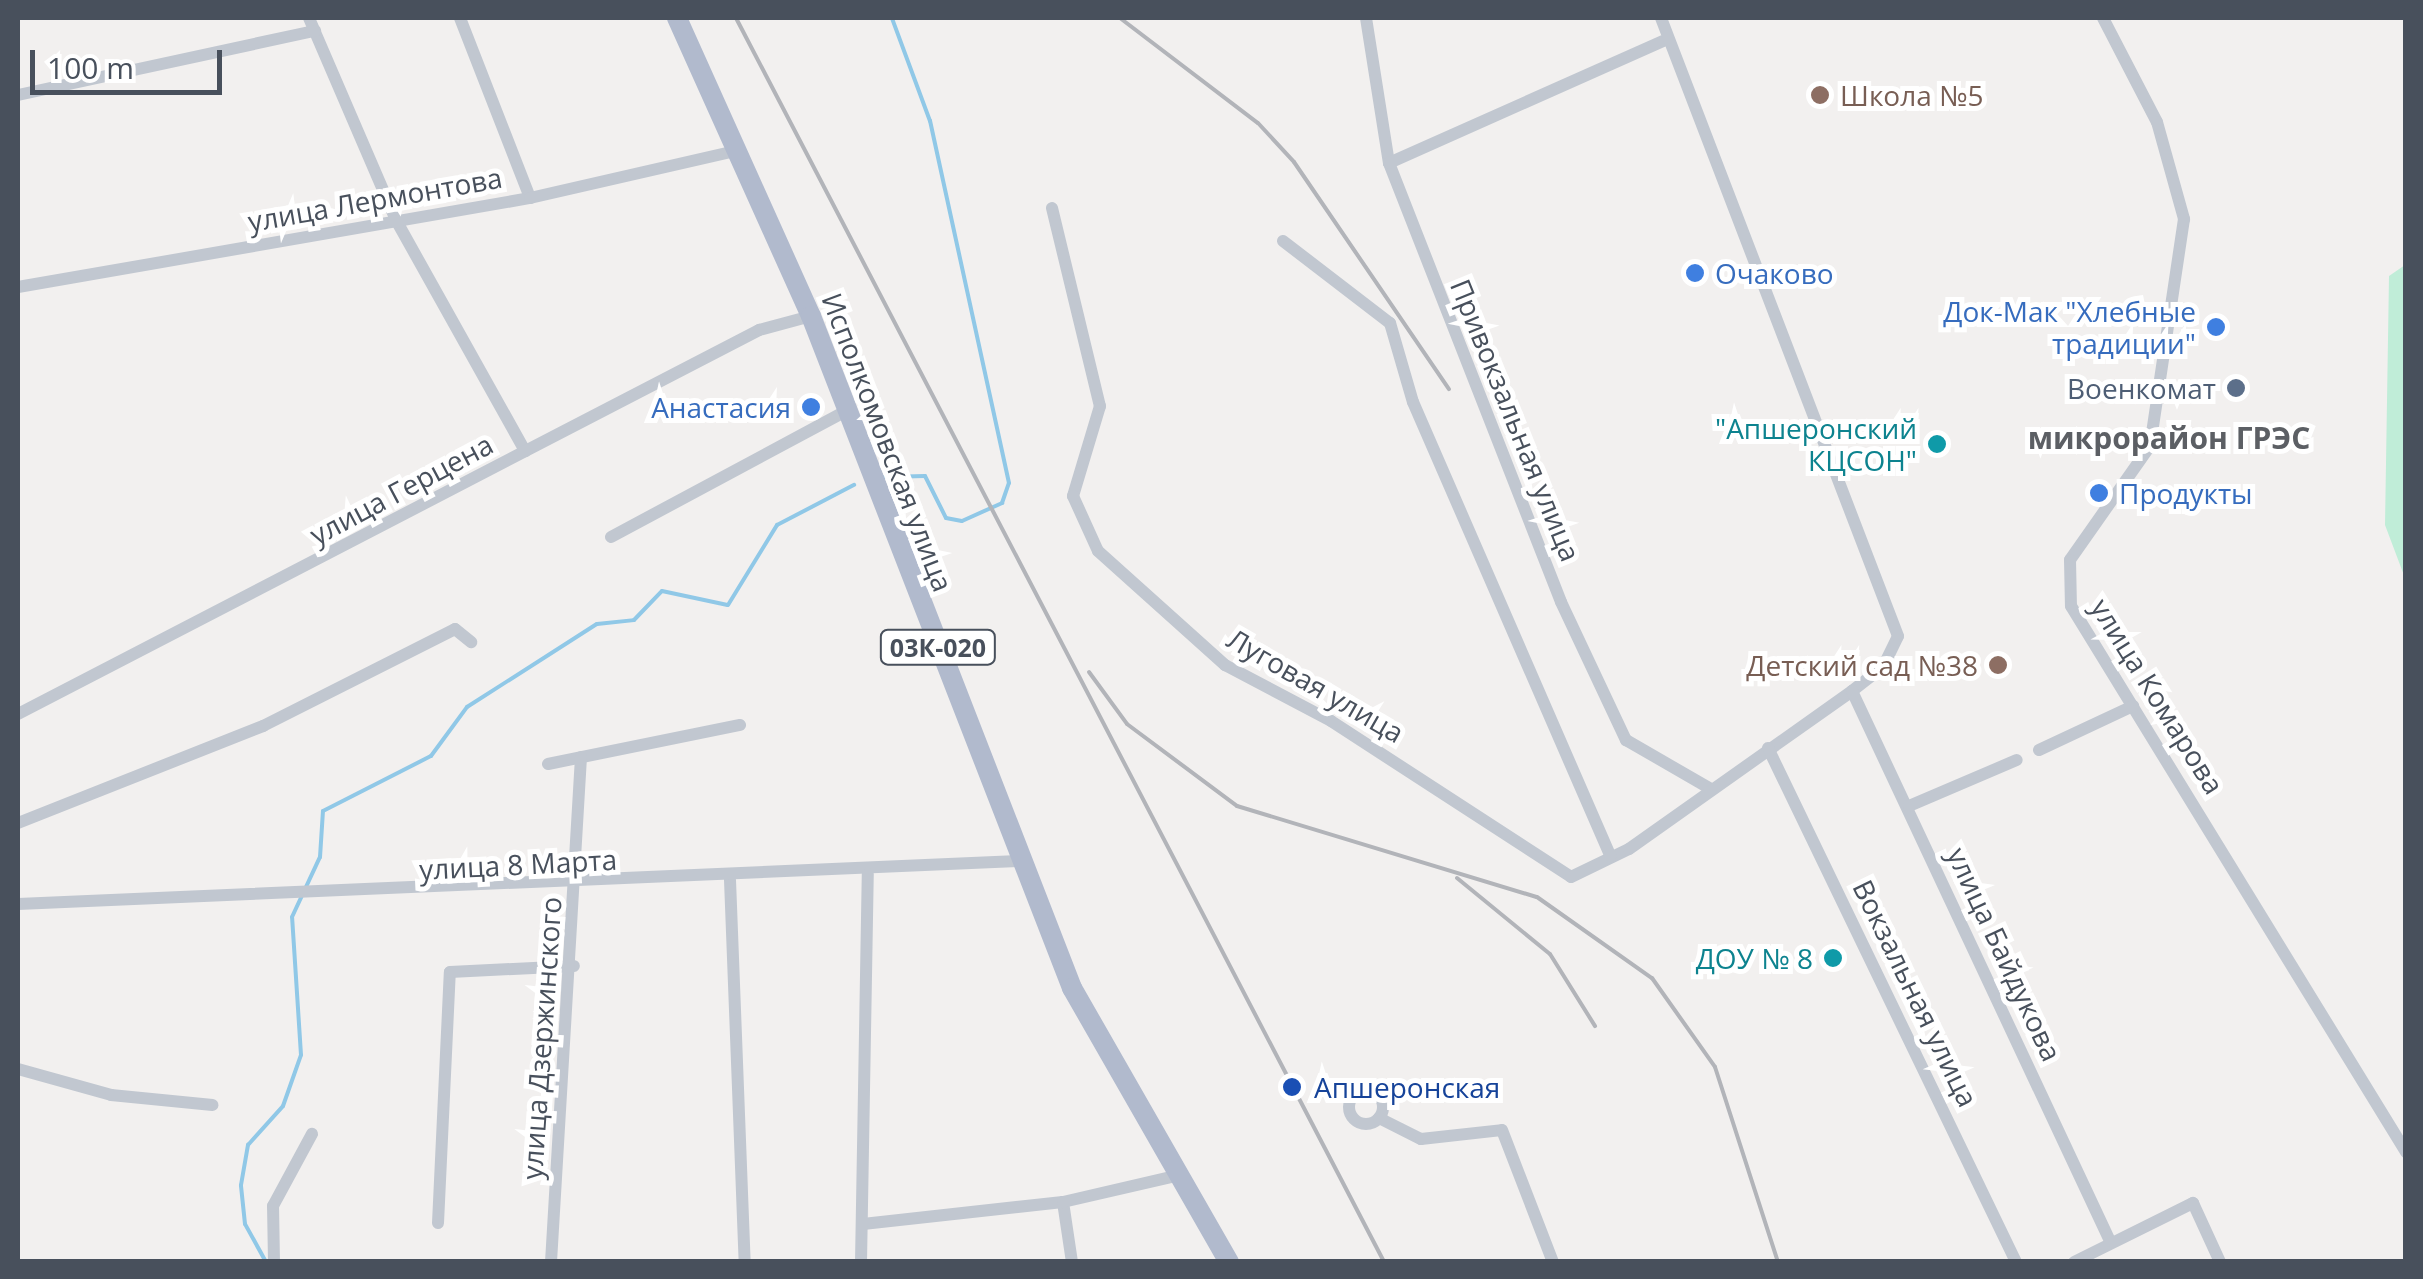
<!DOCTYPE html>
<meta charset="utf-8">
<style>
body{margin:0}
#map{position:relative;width:2423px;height:1279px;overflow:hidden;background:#f2f0ef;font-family:"Open Sans",sans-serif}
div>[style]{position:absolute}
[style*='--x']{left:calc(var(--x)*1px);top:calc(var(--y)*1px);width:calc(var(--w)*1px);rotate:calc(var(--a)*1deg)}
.green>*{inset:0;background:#c0edd8}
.stream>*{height:4px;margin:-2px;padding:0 2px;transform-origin:2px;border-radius:2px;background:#90c8e7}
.street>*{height:12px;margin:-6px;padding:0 6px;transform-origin:6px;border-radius:6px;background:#c1c7d0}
.street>.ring{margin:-6px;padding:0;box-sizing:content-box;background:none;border:12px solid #c1c7d0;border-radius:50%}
.primary>*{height:20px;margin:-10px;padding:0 10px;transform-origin:10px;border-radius:10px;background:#b1bacd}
.rail>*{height:4px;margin:-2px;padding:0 2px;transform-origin:2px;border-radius:2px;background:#b2b4b9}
.dots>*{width:28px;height:28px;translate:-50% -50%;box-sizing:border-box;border:5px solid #fff;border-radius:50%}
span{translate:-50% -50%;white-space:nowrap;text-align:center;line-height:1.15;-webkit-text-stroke:10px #fff;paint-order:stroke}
.shield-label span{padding:2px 8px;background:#fff;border:2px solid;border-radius:8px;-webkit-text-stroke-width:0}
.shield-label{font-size:25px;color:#48505c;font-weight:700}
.education-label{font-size:28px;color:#785e54}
.left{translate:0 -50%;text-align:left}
.right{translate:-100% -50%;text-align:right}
.street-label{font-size:28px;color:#48505c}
.shop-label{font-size:28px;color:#366cbe}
.service-label{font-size:28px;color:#4e5e75}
.culture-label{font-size:28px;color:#0d838f}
.transit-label{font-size:28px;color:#164399}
.neighbourhood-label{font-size:30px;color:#5c5f64;font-weight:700}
.frame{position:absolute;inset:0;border:20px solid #48505c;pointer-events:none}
.scale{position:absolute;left:30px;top:50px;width:192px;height:45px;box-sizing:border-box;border:5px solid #48505c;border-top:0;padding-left:12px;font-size:30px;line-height:35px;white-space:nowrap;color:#48505c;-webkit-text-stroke:8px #fff;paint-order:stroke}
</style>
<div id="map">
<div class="green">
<i style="clip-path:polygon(2405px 265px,2405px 264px,2405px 578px,2385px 525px,2389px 276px)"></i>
</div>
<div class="stream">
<i style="--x:884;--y:477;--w:41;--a:-1.4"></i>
<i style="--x:925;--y:476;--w:47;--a:63.4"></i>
<i style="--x:946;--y:518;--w:16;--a:11"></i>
<i style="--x:962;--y:521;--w:44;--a:-24.2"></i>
<i style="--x:1002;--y:503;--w:21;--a:-71"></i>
<i style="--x:1009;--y:483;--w:371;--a:-102.3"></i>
<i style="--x:930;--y:121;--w:110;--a:-110.3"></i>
<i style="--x:266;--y:1262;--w:43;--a:-118.9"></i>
<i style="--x:245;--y:1224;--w:39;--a:-96"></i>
<i style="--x:241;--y:1185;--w:41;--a:-80.1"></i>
<i style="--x:248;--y:1145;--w:52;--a:-48.1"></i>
<i style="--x:283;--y:1106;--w:54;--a:-70.6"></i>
<i style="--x:301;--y:1055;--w:138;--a:-93.7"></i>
<i style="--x:292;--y:917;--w:66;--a:-65"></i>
<i style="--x:320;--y:857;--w:46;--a:-86.3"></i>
<i style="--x:323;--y:811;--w:121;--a:-27"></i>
<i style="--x:431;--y:756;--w:61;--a:-53.7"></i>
<i style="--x:467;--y:707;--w:154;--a:-32.6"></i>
<i style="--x:597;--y:624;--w:37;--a:-6"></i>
<i style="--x:634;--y:620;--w:40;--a:-46"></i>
<i style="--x:662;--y:591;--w:67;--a:12"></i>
<i style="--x:728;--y:605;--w:94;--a:-58.5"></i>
<i style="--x:777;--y:525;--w:87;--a:-27.5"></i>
</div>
<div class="street">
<i style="--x:309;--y:18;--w:220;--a:66.7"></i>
<i style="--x:396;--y:220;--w:265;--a:60.8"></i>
<i style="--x:460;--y:18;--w:193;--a:68.7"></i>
<i style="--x:1366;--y:18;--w:147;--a:81"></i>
<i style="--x:1389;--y:163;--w:471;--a:68.6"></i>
<i style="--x:1561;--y:602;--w:153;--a:64.8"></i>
<i style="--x:1626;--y:740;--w:96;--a:30"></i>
<i style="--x:2103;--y:18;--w:117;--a:62.6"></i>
<i style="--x:2157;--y:122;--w:101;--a:74.4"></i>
<i style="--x:2184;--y:219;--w:230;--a:98.5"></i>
<i style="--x:2150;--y:446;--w:139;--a:125.1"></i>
<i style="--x:2070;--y:560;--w:46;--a:88.8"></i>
<i style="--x:2071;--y:606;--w:641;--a:58.47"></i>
<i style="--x:18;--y:95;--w:304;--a:-12.2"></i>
<i style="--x:1389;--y:163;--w:300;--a:-24"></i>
<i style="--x:1052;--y:208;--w:204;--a:76.4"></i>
<i style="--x:1100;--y:406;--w:94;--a:106.7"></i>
<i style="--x:1073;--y:496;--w:60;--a:65.6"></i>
<i style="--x:1098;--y:551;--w:171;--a:41.9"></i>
<i style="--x:1225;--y:665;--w:120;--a:27.8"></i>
<i style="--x:1331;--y:721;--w:286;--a:33"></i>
<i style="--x:1571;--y:877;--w:64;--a:-25.8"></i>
<i style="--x:1629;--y:849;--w:273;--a:-35.3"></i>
<i style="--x:1852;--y:691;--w:39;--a:-38"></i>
<i style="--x:1883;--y:667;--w:34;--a:-64"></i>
<i style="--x:1898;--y:636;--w:662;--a:-110.98"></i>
<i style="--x:1283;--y:241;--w:135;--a:37.5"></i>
<i style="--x:1390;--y:323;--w:82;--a:73.8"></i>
<i style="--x:1413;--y:402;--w:495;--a:66.5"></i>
<i style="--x:18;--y:287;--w:520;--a:-9.86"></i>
<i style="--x:530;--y:198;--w:214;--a:-12.9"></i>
<i style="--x:611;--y:537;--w:269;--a:-28.2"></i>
<i style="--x:1852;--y:691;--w:608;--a:64.87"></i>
<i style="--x:18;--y:714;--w:835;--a:-27.39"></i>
<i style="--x:759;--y:330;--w:54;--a:-15.1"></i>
<i style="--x:1768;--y:748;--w:571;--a:64.24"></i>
<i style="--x:2039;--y:750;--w:104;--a:-25.1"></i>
<i style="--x:548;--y:764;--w:196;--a:-11.5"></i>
<i style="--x:1909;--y:806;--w:117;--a:-23.1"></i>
<i style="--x:18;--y:823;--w:264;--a:-21.6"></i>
<i style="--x:263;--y:726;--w:215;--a:-26.8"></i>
<i style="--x:455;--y:629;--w:21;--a:39"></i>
<i style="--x:730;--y:880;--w:382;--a:87.8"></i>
<i style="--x:18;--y:904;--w:1002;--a:-2.46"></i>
<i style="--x:18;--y:1069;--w:97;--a:15.6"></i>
<i style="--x:111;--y:1095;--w:102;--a:5.6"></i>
<i class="ring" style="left:1349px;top:1090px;width:22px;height:22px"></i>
<i style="--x:1379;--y:1118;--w:47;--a:26.6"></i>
<i style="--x:1421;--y:1139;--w:81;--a:-6.3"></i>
<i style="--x:1502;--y:1130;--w:142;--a:68.9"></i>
<i style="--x:1063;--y:1202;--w:61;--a:81.5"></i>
<i style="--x:438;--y:1223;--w:251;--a:-87.3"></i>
<i style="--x:450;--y:972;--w:124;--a:-2.8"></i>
<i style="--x:863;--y:1224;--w:201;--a:-6.3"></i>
<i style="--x:1063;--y:1202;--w:116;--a:-13"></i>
<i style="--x:274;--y:1262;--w:56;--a:-91"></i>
<i style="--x:273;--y:1206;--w:82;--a:-61.6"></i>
<i style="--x:551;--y:1262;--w:506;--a:-86.6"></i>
<i style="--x:861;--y:1262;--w:388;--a:-89"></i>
<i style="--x:2074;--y:1262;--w:133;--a:-26.4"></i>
<i style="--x:2193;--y:1203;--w:65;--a:65.4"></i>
</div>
<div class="primary">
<i style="--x:677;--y:18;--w:327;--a:65.8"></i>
<i style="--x:811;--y:316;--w:721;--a:68.77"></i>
<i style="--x:1072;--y:988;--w:316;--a:60.2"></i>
</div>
<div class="rail">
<i style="--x:736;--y:18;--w:1403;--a:62.48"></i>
<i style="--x:1120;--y:18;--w:173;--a:37.3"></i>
<i style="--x:1258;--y:123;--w:53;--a:47.3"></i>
<i style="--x:1294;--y:162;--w:275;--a:55.7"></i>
<i style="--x:1089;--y:672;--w:64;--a:53.8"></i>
<i style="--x:1127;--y:724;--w:137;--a:36.7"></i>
<i style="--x:1237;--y:806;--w:313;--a:16.9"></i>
<i style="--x:1537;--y:897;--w:141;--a:35.2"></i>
<i style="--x:1652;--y:978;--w:109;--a:54.7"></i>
<i style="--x:1715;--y:1067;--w:205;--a:72.1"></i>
<i style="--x:1457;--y:878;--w:120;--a:39.3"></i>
<i style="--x:1550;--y:954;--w:85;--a:58"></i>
</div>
<div class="dots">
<i style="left:1820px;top:95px;background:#8d6e63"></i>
<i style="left:1695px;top:273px;background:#3f7fe0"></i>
<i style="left:2216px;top:327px;background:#3f7fe0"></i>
<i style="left:2236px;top:388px;background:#5c6f8a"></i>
<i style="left:811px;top:407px;background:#3f7fe0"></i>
<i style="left:1937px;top:444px;background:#0f9aa8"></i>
<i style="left:2099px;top:493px;background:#3f7fe0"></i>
<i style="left:1998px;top:665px;background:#8d6e63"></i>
<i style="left:1833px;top:958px;background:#0f9aa8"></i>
<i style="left:1292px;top:1087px;background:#1a4fb4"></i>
</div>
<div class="shield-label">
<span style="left:938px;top:647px">03К-020</span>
</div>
<div class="education-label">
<span class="left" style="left:1840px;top:95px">Школа №5</span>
<span class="right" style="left:1978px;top:665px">Детский сад №38</span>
</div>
<div class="street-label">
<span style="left:375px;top:199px;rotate:-10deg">улица Лермонтова</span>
<span style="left:1516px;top:420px;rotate:68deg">Привокзальная улица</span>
<span style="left:888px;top:442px;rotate:69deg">Исполкомовская улица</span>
<span style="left:401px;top:489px;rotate:-28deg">улица Герцена</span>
<span style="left:1316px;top:685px;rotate:30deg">Луговая улица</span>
<span style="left:2158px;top:696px;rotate:58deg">улица Комарова</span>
<span style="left:518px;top:864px;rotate:-3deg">улица 8 Марта</span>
<span style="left:2005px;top:954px;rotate:65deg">улица Байдукова</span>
<span style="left:1916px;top:993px;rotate:64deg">Вокзальная улица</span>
<span style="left:541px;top:1038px;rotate:-86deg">улица Дзержинского</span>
</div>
<div class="shop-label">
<span class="left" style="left:1715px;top:273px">Очаково</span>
<span class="right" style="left:2196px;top:327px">Док-Мак "Хлебные<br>традиции"</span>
<span class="right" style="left:791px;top:407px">Анастасия</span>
<span class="left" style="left:2119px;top:493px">Продукты</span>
</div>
<div class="service-label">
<span class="right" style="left:2216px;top:388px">Военкомат</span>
</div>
<div class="culture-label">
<span class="right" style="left:1917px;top:444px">"Апшеронский<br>КЦСОН"</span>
<span class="right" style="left:1813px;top:958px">ДОУ № 8</span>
</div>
<div class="transit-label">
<span class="left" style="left:1314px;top:1087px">Апшеронская</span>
</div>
<div class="neighbourhood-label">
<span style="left:2169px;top:438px">микрорайон ГРЭС</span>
</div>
<div class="frame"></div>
<div class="scale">100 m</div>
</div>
